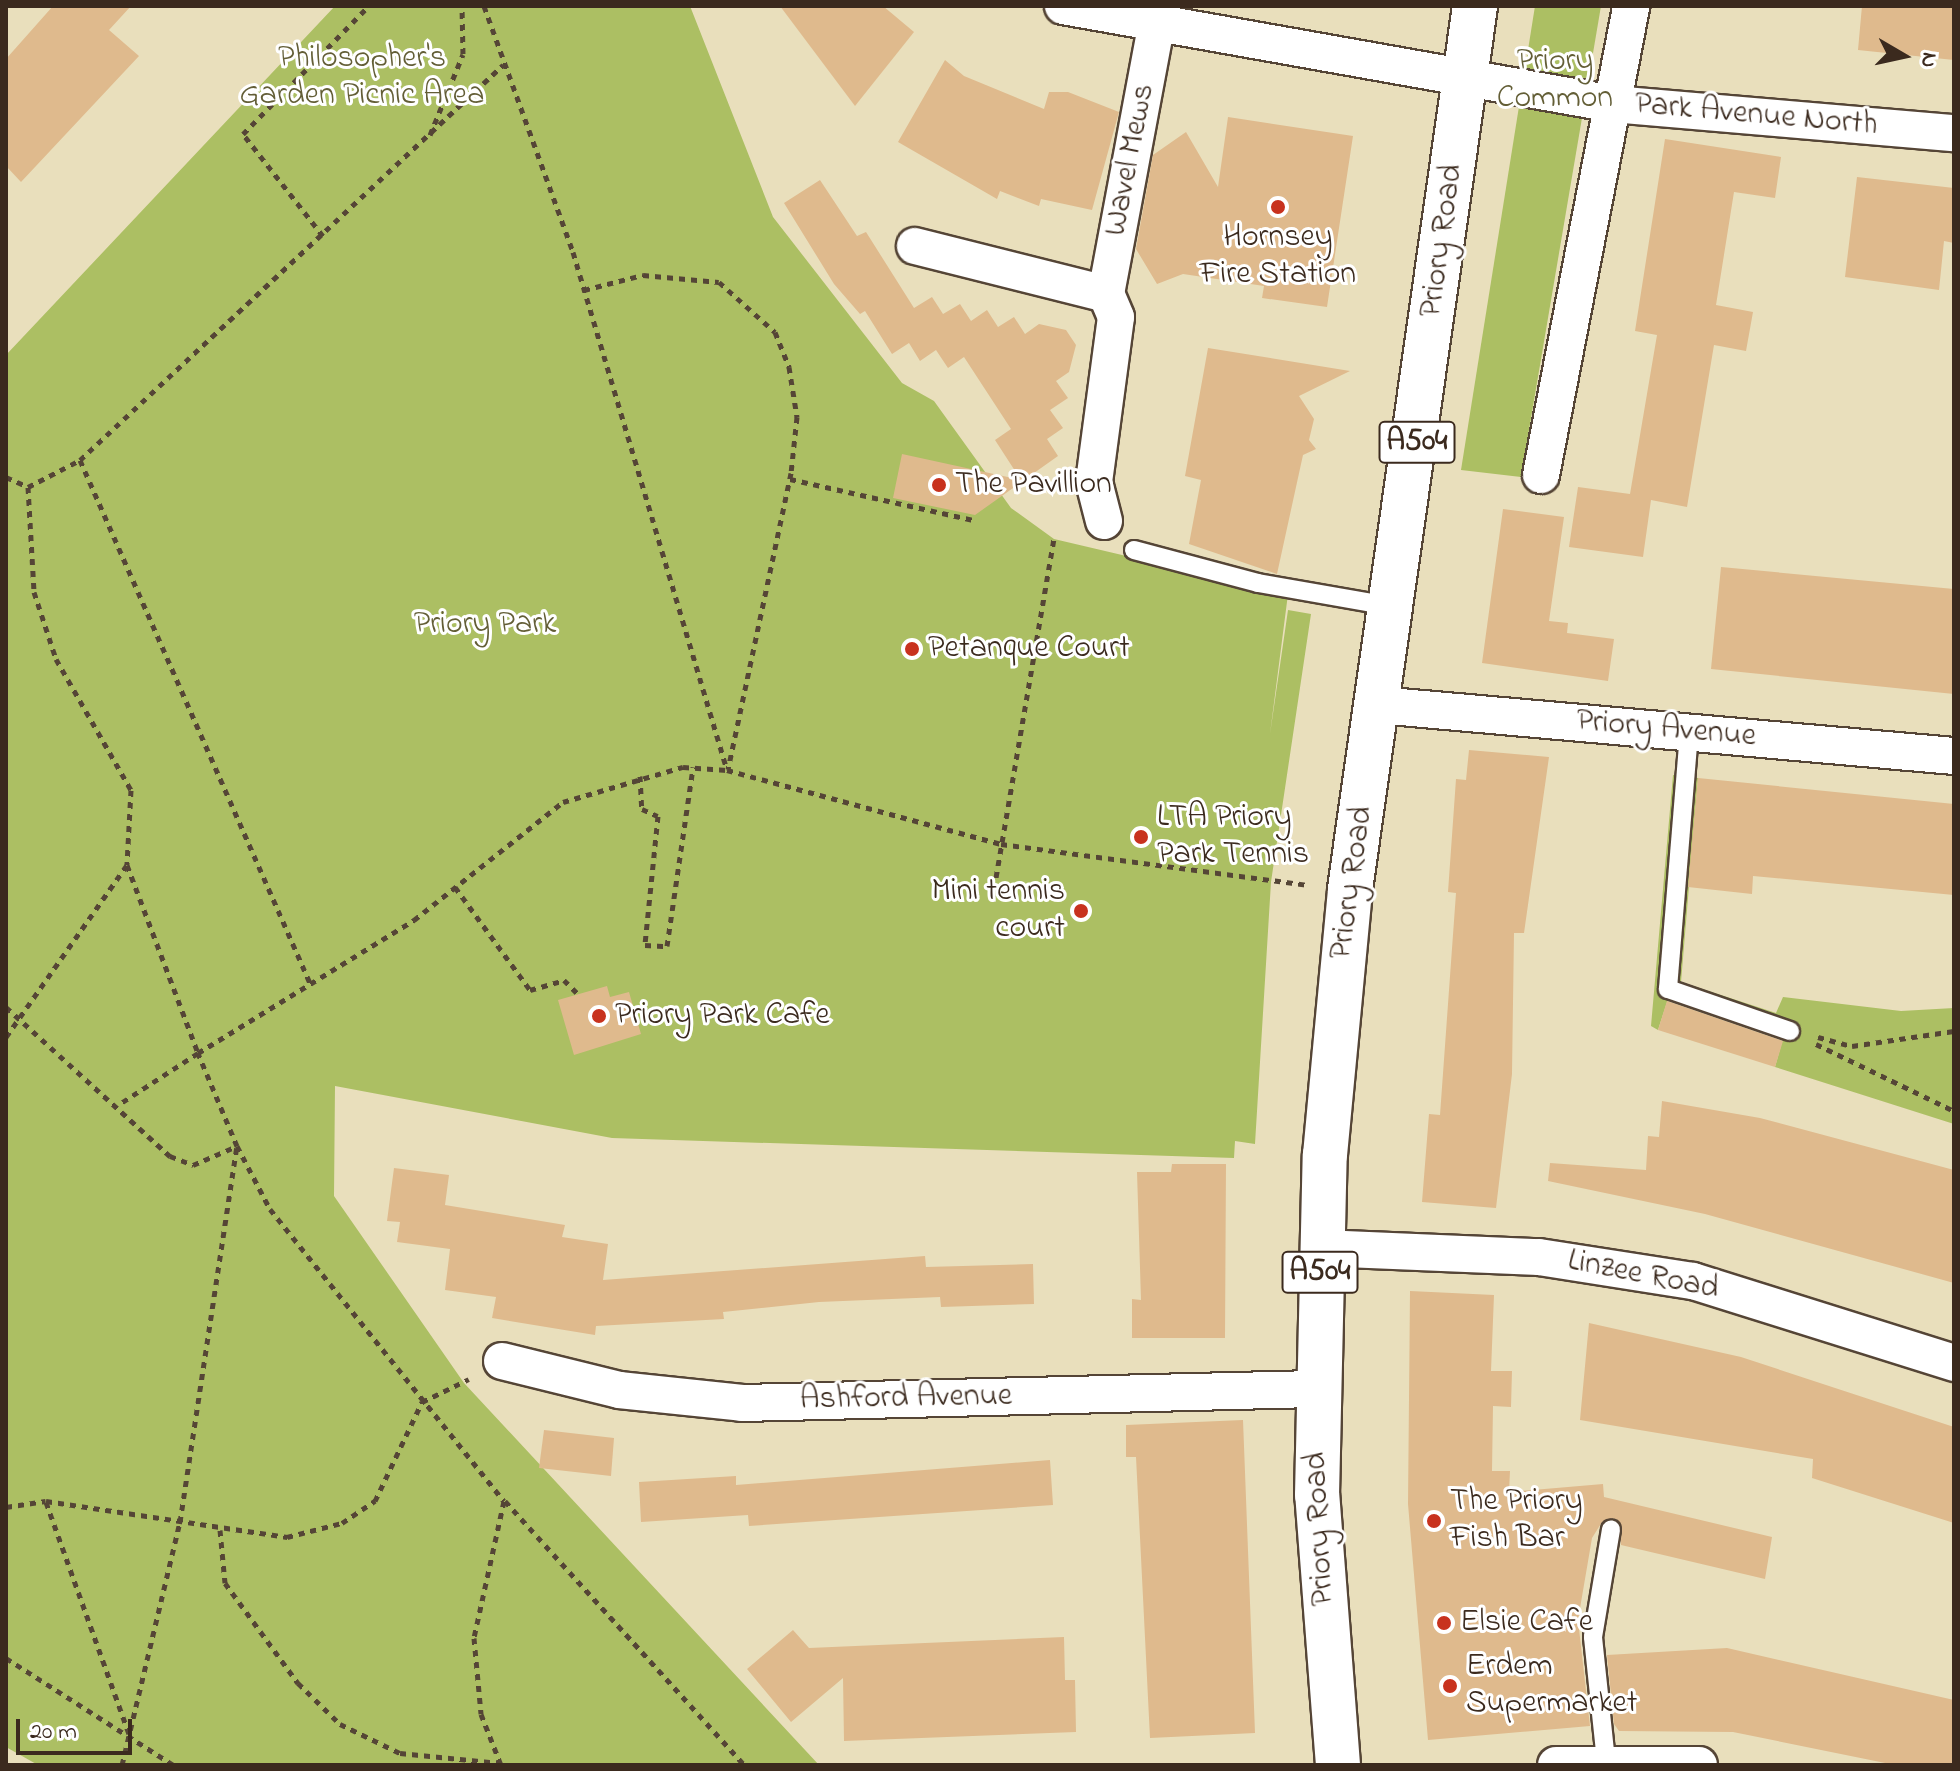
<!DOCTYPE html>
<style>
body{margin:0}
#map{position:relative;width:1960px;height:1771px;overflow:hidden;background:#e9dfbc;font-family:"Indie Flower",sans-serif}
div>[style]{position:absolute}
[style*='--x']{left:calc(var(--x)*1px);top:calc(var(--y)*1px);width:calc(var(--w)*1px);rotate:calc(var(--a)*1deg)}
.green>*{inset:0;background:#acbf63}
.building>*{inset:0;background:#dfba8d}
.path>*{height:5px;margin-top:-2.5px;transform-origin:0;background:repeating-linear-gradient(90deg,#554536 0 6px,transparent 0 12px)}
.roads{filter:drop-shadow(2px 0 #554536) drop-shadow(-2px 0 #554536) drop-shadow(0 2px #554536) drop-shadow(0 -2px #554536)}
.lane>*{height:18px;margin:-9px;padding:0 9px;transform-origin:9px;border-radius:9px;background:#fff}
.street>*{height:36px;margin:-18px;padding:0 18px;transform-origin:18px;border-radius:18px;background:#fff}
.primary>*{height:44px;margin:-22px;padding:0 22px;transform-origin:22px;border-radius:22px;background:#fff}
.dots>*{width:22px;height:22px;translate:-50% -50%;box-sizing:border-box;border:4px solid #fff;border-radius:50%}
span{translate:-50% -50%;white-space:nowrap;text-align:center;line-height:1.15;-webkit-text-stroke:6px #fff;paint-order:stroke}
.shield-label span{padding:2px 6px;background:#fff;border:2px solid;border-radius:6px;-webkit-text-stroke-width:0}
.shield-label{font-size:30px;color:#3b2a1e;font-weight:700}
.park-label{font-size:32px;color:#635e36}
.street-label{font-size:32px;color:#3b2a1e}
.poi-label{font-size:32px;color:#3b2a1e}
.left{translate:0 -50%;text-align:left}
.right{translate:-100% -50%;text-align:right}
.frame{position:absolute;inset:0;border:8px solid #3b2a1e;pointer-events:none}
.north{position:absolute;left:1864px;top:16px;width:80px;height:80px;-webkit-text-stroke:6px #fff;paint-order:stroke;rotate:99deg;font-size:22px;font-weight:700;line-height:32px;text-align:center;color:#3b2a1e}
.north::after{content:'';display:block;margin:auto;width:28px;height:36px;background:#3b2a1e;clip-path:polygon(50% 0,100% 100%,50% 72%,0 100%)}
.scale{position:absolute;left:16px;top:1719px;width:116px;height:36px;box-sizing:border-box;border:4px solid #3b2a1e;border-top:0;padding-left:10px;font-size:24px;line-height:28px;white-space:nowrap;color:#3b2a1e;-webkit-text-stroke:6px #fff;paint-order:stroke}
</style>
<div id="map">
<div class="green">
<i style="clip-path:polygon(335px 6px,690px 6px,773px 217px,902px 383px,934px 401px,1011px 508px,1054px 539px,1288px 594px,1270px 734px,1288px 610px,1311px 614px,1271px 882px,1255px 1144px,1235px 1141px,1234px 1158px,612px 1138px,335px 1086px,334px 1196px,464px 1383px,819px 1765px,38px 1765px,6px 1747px,6px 355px)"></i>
<i style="clip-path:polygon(1535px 6px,1601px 6px,1521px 477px,1461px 470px)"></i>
<i style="clip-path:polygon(1673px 775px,1698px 778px,1681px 982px,1776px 1013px,1783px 997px,1901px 1011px,1954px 1008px,1954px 1124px,1775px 1067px,1784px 1035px,1668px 999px,1658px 1030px,1651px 1026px)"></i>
</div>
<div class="building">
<i style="clip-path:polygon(53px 6px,131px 6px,109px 30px,139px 56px,21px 182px,6px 166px,6px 59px)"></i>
<i style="clip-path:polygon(780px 6px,883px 6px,914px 32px,855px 106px)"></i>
<i style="clip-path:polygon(1862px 6px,1954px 6px,1954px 60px,1858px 50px)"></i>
<i style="clip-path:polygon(945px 60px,964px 76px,1044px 109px,1049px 92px,1068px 92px,1119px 112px,1092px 210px,1041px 199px,1039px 206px,1000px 191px,997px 199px,898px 142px)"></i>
<i style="clip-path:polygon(1228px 117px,1353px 136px,1327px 307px,1262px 298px,1264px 286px,1183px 274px,1157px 284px,1136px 249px,1153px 155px,1186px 132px,1218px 187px)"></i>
<i style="clip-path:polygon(1665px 139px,1781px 157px,1775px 198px,1734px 192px,1716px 305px,1753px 312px,1746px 351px,1714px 345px,1687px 507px,1651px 500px,1643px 557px,1569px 547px,1578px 487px,1630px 494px,1657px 335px,1635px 331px)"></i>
<i style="clip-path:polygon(1857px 177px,1954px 188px,1954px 243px,1944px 241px,1939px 290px,1845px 277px)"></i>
<i style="clip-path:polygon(820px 180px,857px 236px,866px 232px,914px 308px,932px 297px,943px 314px,960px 304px,971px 321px,987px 310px,998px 327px,1014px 317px,1025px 334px,1039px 324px,1066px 330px,1076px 345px,1069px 372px,1056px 381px,1068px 398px,1050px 410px,1063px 428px,1047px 439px,1058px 456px,975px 515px,893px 498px,902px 454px,1021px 480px,995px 440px,1011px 429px,964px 357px,948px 368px,936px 350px,920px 361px,909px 343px,892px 354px,865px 311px,860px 314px,834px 284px,784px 203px)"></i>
<i style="clip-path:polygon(1208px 348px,1350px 371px,1299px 396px,1314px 419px,1309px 440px,1316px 449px,1303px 455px,1277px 574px,1189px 544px,1201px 480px,1185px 476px)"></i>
<i style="clip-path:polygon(1503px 509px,1564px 517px,1549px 621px,1568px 623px,1567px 633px,1614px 639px,1608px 681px,1482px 663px)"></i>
<i style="clip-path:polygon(1721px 567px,1954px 589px,1954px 694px,1711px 669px)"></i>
<i style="clip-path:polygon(1469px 750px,1549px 757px,1524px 933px,1514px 933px,1512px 1074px,1496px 1208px,1422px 1202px,1429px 1114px,1440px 1115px,1456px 893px,1448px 892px,1456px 779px,1466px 780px)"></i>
<i style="clip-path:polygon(1698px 778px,1954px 804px,1954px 895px,1753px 876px,1752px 894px,1688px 887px)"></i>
<i style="clip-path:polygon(607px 986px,610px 997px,629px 992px,641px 1034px,574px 1055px,558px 1000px)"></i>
<i style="clip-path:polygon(1667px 1001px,1783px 1041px,1775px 1067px,1658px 1030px)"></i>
<i style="clip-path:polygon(1662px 1101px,1760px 1118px,1954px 1170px,1954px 1283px,1705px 1214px,1548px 1181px,1550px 1163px,1646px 1170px,1648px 1136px,1659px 1137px)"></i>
<i style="clip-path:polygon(1172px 1164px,1226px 1164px,1225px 1338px,1132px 1338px,1132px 1299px,1141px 1300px,1137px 1172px,1171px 1172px)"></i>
<i style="clip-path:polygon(394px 1168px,449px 1175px,445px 1205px,565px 1225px,562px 1237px,608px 1244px,603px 1280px,925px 1256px,926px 1267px,1033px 1264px,1034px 1304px,941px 1307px,940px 1297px,819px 1302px,723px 1312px,724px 1319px,596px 1326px,595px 1335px,492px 1318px,496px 1297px,445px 1290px,450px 1249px,397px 1242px,400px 1222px,387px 1221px)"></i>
<i style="clip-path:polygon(1410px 1291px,1494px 1295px,1491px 1371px,1512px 1371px,1511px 1407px,1493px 1406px,1492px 1471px,1510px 1471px,1509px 1492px,1603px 1484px,1604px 1497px,1772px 1537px,1765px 1579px,1621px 1545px,1619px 1521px,1602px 1522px,1592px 1538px,1578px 1620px,1590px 1726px,1428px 1740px,1408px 1504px)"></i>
<i style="clip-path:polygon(1589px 1323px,1741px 1357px,1954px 1427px,1954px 1523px,1812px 1478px,1813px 1459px,1580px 1420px)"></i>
<i style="clip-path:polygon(1243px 1420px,1255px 1733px,1150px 1738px,1136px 1457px,1126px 1457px,1126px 1425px)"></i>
<i style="clip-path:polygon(544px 1430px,614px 1438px,611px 1476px,539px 1468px)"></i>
<i style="clip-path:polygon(1050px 1460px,1053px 1505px,749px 1526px,748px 1515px,641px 1522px,639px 1482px,736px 1476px,736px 1485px)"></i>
<i style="clip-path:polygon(793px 1630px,809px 1648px,1064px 1637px,1065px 1680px,1075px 1680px,1076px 1732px,844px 1741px,843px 1678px,791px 1722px,747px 1669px)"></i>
<i style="clip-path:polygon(1727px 1648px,1954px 1700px,1954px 1765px,1895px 1765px,1733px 1732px,1619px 1731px,1614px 1724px,1607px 1655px)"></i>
</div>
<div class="path">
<i style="--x:484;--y:6;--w:262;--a:70.1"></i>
<i style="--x:573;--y:252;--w:540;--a:73.44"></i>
<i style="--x:430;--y:135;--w:87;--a:-67.8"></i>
<i style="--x:463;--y:54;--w:48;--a:-91.2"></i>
<i style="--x:323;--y:236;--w:130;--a:-128.1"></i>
<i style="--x:243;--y:134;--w:180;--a:-45.5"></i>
<i style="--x:584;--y:290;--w:61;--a:-14.3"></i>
<i style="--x:643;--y:275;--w:76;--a:5.3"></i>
<i style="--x:719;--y:282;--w:75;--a:41.8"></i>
<i style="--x:775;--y:332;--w:38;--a:68"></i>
<i style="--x:789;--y:367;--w:51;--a:80.9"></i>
<i style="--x:797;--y:417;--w:56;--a:96.1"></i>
<i style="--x:791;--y:473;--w:303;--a:102"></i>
<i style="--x:80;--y:460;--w:571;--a:66.26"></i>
<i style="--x:6;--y:477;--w:24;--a:24"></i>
<i style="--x:28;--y:487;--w:59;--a:-27.4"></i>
<i style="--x:80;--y:460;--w:579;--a:-43.04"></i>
<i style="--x:790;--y:479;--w:189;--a:12.6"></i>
<i style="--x:28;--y:487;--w:105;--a:86.7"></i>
<i style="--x:34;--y:592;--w:71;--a:71.8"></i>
<i style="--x:56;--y:659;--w:151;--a:60.2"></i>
<i style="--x:131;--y:790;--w:75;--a:93.1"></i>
<i style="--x:127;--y:865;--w:201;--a:69.3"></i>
<i style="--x:198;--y:1053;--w:95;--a:147"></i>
<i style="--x:640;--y:776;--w:33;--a:87"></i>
<i style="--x:642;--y:809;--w:17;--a:24"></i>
<i style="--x:658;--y:816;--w:130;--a:95.8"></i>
<i style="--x:645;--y:945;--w:22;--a:3"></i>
<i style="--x:667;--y:946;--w:181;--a:-81.7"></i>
<i style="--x:455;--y:887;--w:127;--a:53.9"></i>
<i style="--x:530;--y:990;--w:35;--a:-16"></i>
<i style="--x:564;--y:980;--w:20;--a:45"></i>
<i style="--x:992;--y:901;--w:367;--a:-80.3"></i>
<i style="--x:6;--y:1007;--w:222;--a:42.3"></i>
<i style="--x:170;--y:1156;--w:25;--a:21"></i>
<i style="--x:193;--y:1165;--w:48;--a:-23.4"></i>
<i style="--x:237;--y:1146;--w:71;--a:62.4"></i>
<i style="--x:270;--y:1209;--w:374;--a:51.3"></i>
<i style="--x:504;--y:1501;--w:140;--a:102.4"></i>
<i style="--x:474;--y:1638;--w:76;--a:84.7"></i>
<i style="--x:481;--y:1714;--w:55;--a:68.6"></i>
<i style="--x:6;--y:1037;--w:210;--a:-54.9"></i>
<i style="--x:1818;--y:1037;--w:35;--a:15"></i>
<i style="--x:1852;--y:1046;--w:103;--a:-8.4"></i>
<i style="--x:1816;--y:1044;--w:153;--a:25.9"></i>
<i style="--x:505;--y:1501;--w:356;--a:47.8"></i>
<i style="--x:46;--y:1502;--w:246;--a:70.3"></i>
<i style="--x:6;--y:1507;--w:40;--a:-8.5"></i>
<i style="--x:46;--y:1501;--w:244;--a:8.5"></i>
<i style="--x:287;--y:1537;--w:57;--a:-14.3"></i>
<i style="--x:342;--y:1523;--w:40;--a:-34"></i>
<i style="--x:375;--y:1501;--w:110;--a:-64.6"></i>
<i style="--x:422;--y:1402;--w:52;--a:-26.1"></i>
<i style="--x:220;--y:1530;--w:53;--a:84.6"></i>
<i style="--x:225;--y:1583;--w:124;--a:53.9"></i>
<i style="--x:298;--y:1683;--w:59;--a:44.3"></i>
<i style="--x:340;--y:1724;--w:67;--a:25.8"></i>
<i style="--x:400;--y:1753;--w:100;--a:5.7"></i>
<i style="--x:6;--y:1658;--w:198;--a:32.6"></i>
<i style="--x:122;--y:1765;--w:250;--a:-76.6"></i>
<i style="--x:180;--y:1522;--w:380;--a:-81.4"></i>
<i style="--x:237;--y:1146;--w:101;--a:-112.8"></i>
<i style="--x:198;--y:1053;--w:254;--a:-31.6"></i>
<i style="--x:414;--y:920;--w:190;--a:-38.4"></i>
<i style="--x:563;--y:802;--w:125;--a:-16.3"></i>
<i style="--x:683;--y:767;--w:44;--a:3.9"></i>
<i style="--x:727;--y:770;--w:284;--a:15.1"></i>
<i style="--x:1001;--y:844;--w:311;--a:7.6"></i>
</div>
<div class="roads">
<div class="lane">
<i style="--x:1134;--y:550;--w:128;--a:14.9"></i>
<i style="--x:1258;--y:583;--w:134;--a:9.9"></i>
<i style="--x:1689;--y:733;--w:257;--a:94.7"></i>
<i style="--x:1668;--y:989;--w:129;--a:19"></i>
<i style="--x:1606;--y:1761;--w:125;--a:-96"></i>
<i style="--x:1593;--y:1637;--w:109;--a:-80.5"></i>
</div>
<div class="street">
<i style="--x:1063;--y:6;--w:559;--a:10.1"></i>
<i style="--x:1613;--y:104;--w:342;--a:4.9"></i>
<i style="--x:915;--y:246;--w:197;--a:14.1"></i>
<i style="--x:1541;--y:475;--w:478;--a:-79.1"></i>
<i style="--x:1104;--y:521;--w:40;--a:-104.4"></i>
<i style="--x:1094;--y:482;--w:166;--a:-82.4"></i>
<i style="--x:1116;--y:317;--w:25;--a:-113"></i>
<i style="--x:1106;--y:294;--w:272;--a:-79.4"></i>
<i style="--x:1378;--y:705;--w:578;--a:5.06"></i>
<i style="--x:1321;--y:1248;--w:218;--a:2.4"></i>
<i style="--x:1539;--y:1257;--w:156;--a:8.9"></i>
<i style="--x:1693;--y:1281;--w:274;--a:17.4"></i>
<i style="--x:502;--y:1361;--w:121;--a:13.9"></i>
<i style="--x:619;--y:1390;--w:124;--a:6"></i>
<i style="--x:742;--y:1403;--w:573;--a:-1.4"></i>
<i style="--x:1556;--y:1765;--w:143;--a:0"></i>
</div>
<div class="primary">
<i style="--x:1338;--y:1765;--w:271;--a:-94.4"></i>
<i style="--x:1317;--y:1495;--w:340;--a:-88.7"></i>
<i style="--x:1325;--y:1155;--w:267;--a:-84.6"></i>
<i style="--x:1350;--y:889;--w:892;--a:-81.94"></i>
</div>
</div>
<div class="dots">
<i style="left:1278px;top:207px;background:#c8321e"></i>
<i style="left:939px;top:485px;background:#c8321e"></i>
<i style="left:912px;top:649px;background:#c8321e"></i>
<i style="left:1141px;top:837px;background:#c8321e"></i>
<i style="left:1081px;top:911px;background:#c8321e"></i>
<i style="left:599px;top:1016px;background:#c8321e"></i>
<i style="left:1434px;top:1521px;background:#c8321e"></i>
<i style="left:1444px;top:1623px;background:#c8321e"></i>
<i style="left:1450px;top:1686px;background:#c8321e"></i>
</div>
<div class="shield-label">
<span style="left:1417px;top:442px">A504</span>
<span style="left:1320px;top:1272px">A504</span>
</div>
<div class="park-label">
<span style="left:362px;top:78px">Philosopher's<br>Garden Picnic Area</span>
<span style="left:1555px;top:81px">Priory<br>Common</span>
<span style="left:485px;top:625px">Priory Park</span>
</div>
<div class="street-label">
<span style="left:1756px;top:116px;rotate:5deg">Park Avenue North</span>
<span style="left:1131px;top:160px;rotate:-79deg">Wavel Mews</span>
<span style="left:1443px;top:241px;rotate:-82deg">Priory Road</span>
<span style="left:1666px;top:730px;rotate:5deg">Priory Avenue</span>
<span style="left:1353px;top:883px;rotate:-82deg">Priory Road</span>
<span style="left:1643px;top:1276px;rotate:11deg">Linzee Road</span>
<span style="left:906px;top:1399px;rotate:-1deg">Ashford Avenue</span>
<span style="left:1321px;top:1529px;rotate:-93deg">Priory Road</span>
</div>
<div class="poi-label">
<span style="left:1278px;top:257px">Hornsey<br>Fire Station</span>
<span class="left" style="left:955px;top:485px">The Pavillion</span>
<span class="left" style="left:928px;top:649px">Petanque Court</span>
<span class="left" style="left:1157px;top:837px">LTA Priory<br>Park Tennis</span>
<span class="right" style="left:1065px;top:911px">Mini tennis<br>court</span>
<span class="left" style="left:615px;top:1016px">Priory Park Cafe</span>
<span class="left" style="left:1450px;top:1521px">The Priory<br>Fish Bar</span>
<span class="left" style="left:1460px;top:1623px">Elsie Cafe</span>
<span class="left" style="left:1466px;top:1686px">Erdem<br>Supermarket</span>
</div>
<div class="frame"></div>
<div class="north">N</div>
<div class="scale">20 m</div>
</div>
